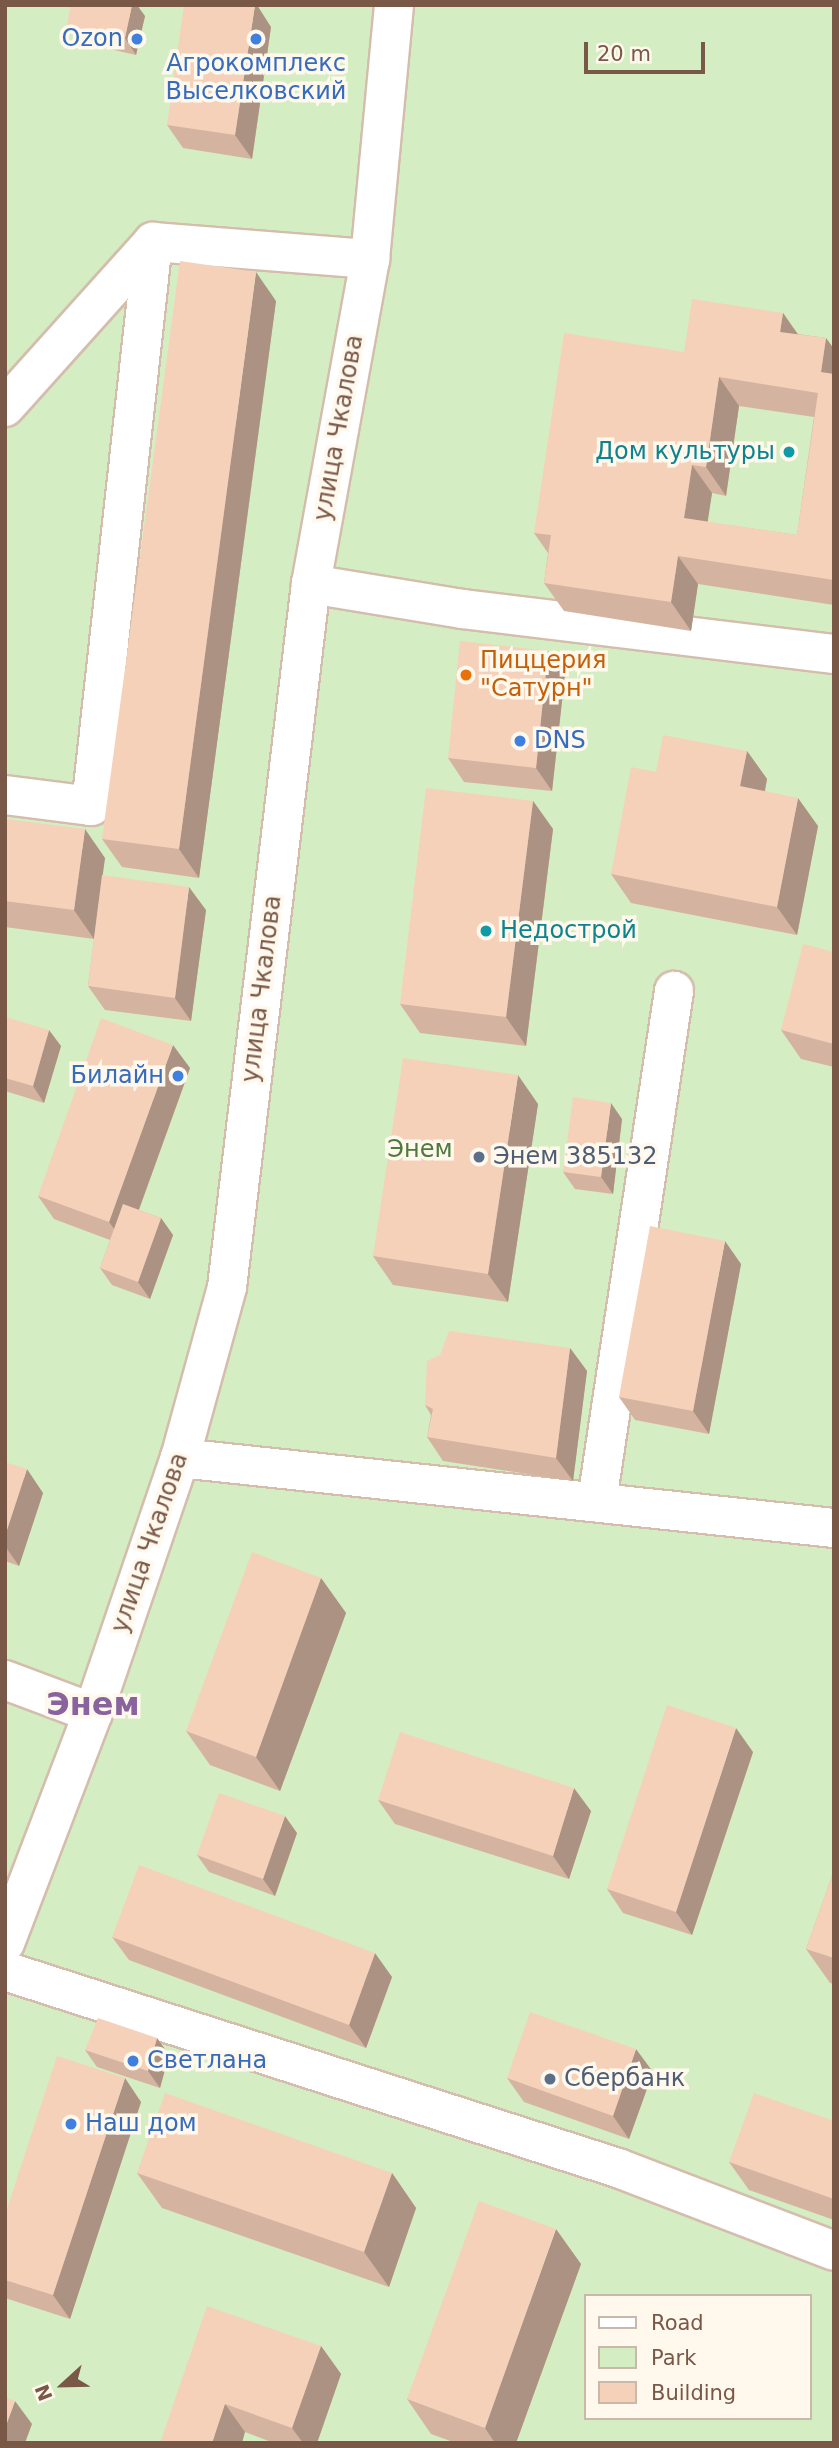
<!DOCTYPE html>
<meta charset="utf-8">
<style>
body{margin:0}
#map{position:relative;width:839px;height:2448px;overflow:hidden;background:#fef4e5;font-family:"DejaVu Sans",sans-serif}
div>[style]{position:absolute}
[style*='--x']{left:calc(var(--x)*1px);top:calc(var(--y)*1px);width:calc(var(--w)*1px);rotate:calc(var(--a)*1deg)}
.green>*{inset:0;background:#d4edc2}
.roads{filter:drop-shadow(2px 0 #d4bdac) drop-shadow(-2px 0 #d4bdac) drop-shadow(0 2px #d4bdac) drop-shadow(0 -2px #d4bdac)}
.minor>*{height:38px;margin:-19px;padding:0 19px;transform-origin:19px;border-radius:19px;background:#fff}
.wall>*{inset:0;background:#d4b4a0}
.shaded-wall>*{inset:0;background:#ac9282}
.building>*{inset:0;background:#f6d1ba}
.dots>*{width:19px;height:19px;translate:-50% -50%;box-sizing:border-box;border:4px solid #fff8ed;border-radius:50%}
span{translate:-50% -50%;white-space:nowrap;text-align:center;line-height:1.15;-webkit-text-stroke:7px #fff8ed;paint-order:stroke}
.shop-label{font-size:24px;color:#366cbe}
.right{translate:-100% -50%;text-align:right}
.left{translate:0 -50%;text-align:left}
.street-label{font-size:24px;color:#7a5848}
.culture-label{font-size:24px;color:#0d838f}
.food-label{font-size:24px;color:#c56008}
.park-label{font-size:24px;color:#4f7a3c}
.service-label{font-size:24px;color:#4e5e75}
.district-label{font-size:32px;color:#89639d;font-weight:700}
.frame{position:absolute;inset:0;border:7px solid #7a5848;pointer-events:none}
.legend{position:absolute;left:584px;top:2294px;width:228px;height:126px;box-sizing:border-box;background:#fff8ed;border:2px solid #cab8ab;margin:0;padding:9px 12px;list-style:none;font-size:21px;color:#7a5848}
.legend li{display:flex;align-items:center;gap:14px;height:35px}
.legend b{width:35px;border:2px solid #cab8ab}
.north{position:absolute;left:28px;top:2350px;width:70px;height:70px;-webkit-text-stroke:5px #fff8ed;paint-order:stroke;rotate:248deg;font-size:19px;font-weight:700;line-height:28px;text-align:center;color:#7a5848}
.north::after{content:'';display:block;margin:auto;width:24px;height:32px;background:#7a5848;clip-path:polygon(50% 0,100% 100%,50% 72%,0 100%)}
.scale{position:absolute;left:584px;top:42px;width:121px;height:32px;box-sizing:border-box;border:4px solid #7a5848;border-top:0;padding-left:9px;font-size:21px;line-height:24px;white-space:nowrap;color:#7a5848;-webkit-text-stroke:5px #fff8ed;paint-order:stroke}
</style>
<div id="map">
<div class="green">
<i style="clip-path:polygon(evenodd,5px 5px,834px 5px,834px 2443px,5px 2443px,5px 5px,585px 2296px,809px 2296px,809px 2418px,585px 2418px,585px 2296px)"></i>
</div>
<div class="roads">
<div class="minor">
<i style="--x:153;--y:242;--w:218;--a:4.5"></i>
<i style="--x:5;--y:407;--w:222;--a:-48.1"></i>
<i style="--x:311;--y:584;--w:153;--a:9.4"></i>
<i style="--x:462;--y:609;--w:375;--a:6.9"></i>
<i style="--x:5;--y:795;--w:87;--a:7.3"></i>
<i style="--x:91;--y:806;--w:567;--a:-83.73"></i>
<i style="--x:180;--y:1458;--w:658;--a:6.11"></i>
<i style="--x:597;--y:1501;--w:516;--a:-81.41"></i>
<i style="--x:5;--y:1680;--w:94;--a:20.6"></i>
<i style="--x:5;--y:1943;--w:246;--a:-69.1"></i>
<i style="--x:93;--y:1713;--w:269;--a:-71.2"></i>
<i style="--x:180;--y:1458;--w:177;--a:-74.6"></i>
<i style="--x:227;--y:1287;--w:708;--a:-83.19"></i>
<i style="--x:311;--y:584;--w:330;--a:-79.7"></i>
<i style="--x:370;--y:259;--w:255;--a:-84.6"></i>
<i style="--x:5;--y:1971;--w:644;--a:17.82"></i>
<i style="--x:618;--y:2168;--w:231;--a:21"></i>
</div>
</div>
<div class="wall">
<i style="clip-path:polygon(145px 16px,136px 55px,79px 42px,67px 25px)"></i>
<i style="clip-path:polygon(271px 27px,252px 159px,183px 148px,167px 125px)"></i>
<i style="clip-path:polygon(276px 301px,199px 878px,122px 867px,102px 839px)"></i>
<i style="clip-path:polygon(evenodd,783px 313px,798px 334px,826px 338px,834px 349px,834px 605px,698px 584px,691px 631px,564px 611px,544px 583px,548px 553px,534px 533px,684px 352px,783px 313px,739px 406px,814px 417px,797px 535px,707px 522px,712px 493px,726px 496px,739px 406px)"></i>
<i style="clip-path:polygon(565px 674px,552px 791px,464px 782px,448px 758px)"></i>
<i style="clip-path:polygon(747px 751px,767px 779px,765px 791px,818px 826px,797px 935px,631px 903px,611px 874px,656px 772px)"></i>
<i style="clip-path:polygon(533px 801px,553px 829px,526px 1046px,420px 1033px,400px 1004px)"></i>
<i style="clip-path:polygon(5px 819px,105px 858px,102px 876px,206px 910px,191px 1021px,105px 1010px,88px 986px,94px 939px,5px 927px)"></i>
<i style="clip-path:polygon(834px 952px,834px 1067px,801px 1059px,781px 1030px)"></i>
<i style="clip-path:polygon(5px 1017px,61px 1046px,44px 1103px,5px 1091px)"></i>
<i style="clip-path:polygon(190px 1068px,139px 1210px,161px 1218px,173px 1235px,150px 1299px,112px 1285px,100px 1268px,110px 1240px,54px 1219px,38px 1196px)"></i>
<i style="clip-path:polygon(538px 1104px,508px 1302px,393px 1285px,373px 1256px)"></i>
<i style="clip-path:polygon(622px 1119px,613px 1194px,575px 1189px,563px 1172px)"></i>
<i style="clip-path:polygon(741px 1264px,709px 1434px,635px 1420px,619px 1397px)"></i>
<i style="clip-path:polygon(570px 1348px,587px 1371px,573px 1481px,443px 1461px,427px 1437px,431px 1415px,425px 1405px)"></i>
<i style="clip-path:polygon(5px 1462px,43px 1493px,19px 1566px,5px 1561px)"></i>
<i style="clip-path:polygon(321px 1578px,346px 1613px,280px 1791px,210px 1765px,186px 1731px)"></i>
<i style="clip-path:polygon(753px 1752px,692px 1935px,623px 1913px,607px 1889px)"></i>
<i style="clip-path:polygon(378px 1800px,591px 1811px,569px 1879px,395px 1824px)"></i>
<i style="clip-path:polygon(297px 1833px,275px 1896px,209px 1872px,197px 1855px)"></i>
<i style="clip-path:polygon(834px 1870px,834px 1984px,830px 1983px,806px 1949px)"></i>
<i style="clip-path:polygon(112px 1937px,392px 1977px,366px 2048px,129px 1960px)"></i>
<i style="clip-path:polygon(157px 2038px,169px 2055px,160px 2088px,97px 2067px,85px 2050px)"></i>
<i style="clip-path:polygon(653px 2072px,629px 2139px,524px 2102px,507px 2078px)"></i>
<i style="clip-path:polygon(141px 2102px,70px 2319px,5px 2298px,5px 2215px)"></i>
<i style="clip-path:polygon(834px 2121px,834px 2220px,749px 2190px,729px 2162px)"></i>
<i style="clip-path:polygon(137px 2173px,392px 2173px,416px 2208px,389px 2287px,162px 2208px)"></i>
<i style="clip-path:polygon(581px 2264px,516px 2443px,456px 2443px,431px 2434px,407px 2399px)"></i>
<i style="clip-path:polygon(321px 2346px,341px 2374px,317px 2443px,274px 2443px,245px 2432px,160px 2443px)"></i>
</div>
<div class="shaded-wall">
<i style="clip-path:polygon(132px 5px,137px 5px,145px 16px,136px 55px,125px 38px)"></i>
<i style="clip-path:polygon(255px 5px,257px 5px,271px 27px,252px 159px,235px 135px)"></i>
<i style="clip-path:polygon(256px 272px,276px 301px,199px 878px,179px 849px)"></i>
<i style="clip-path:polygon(783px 313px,803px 342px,780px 332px)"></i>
<i style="clip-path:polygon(826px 338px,834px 349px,834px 390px,821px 372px)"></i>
<i style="clip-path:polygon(719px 377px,739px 406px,726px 496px,706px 467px)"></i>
<i style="clip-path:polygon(692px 465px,712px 493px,704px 546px,684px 518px)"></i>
<i style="clip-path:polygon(678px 556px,698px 584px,691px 631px,671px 602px)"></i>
<i style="clip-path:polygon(548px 651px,565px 674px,552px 791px,536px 768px)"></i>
<i style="clip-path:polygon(747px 751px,767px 779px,760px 815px,740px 786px)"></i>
<i style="clip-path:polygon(798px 798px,818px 826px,797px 935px,777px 907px)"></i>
<i style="clip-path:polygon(533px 801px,553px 829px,526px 1046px,506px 1017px)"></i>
<i style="clip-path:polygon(85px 829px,105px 858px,94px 939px,74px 910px)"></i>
<i style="clip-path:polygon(189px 887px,206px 910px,191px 1021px,175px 998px)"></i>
<i style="clip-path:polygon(49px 1030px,61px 1046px,44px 1103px,33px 1086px)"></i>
<i style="clip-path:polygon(173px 1045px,190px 1068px,126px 1245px,109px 1222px)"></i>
<i style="clip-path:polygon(518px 1075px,538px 1104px,508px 1302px,488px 1274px)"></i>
<i style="clip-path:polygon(611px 1103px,622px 1119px,613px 1194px,601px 1177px)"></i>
<i style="clip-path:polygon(161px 1218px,173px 1235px,150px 1299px,138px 1282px)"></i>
<i style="clip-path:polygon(725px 1241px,741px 1264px,709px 1434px,693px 1411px)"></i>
<i style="clip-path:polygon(570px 1348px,587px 1371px,573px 1481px,556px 1458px)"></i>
<i style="clip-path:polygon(27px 1469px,43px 1493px,19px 1566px,5px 1546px,5px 1536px)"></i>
<i style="clip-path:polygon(321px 1578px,346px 1613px,280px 1791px,256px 1757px)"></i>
<i style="clip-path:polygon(736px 1728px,753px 1752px,692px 1935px,676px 1912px)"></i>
<i style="clip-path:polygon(574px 1788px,591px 1811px,569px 1879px,553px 1856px)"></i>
<i style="clip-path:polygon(285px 1816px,297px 1833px,275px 1896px,263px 1879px)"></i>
<i style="clip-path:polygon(375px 1953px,392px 1977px,366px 2048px,349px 2025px)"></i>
<i style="clip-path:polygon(157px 2038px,169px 2055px,160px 2088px,148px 2071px)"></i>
<i style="clip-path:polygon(636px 2049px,653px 2072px,629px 2139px,613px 2116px)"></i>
<i style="clip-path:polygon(125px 2078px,141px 2102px,70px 2319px,53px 2295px)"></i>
<i style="clip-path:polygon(392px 2173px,416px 2208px,389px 2287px,364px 2252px)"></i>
<i style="clip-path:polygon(556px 2229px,581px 2264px,516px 2443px,495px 2443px,485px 2428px)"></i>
<i style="clip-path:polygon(321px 2346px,341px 2374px,317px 2443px,303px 2443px,292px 2428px)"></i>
<i style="clip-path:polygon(15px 2401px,32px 2424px,25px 2443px,5px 2443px,5px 2428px)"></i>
<i style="clip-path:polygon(225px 2404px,245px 2432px,242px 2443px,212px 2443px)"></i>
</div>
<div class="building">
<i style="clip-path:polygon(71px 5px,132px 5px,125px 38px,67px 25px)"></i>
<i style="clip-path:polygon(184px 5px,255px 5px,235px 135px,167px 125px)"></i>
<i style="clip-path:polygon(180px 261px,256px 272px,179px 849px,102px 839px)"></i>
<i style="clip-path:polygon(evenodd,692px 299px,783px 313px,780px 332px,826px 338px,821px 372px,834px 374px,834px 580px,678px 556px,671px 602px,544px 583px,551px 535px,534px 533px,564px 333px,684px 352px,692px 299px,719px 377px,818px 393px,797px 535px,684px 518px,692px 465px,706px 467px,719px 377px)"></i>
<i style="clip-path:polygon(460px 641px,548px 651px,536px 768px,448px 758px)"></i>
<i style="clip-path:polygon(663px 735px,747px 751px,740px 786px,798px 798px,777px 907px,611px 874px,631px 767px,656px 772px)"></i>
<i style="clip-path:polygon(426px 788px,533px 801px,506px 1017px,400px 1004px)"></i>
<i style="clip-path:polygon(5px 819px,85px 829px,74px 910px,5px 901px)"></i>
<i style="clip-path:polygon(102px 875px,189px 887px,175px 998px,88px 986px)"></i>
<i style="clip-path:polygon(803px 944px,834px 952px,834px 1044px,781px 1030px)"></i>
<i style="clip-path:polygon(5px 1017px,49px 1030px,33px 1086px,5px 1078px)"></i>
<i style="clip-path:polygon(101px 1018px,173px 1045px,109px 1222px,38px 1196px)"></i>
<i style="clip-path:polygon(403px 1058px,518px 1075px,488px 1274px,373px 1256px)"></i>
<i style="clip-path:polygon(573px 1097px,611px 1103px,601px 1177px,563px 1172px)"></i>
<i style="clip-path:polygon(123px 1204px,161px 1218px,138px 1282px,100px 1268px)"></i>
<i style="clip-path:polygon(650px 1226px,725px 1241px,693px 1411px,619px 1397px)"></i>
<i style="clip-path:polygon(449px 1331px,570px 1348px,556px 1458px,427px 1437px,433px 1409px,425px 1405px,427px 1361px,440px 1355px)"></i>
<i style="clip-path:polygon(5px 1462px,27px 1469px,5px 1536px)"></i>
<i style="clip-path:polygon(252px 1552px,321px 1578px,256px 1757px,186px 1731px)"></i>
<i style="clip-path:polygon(667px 1705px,736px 1728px,676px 1912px,607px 1889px)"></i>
<i style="clip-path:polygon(400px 1732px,574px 1788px,553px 1856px,378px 1800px)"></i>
<i style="clip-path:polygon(219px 1793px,285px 1816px,263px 1879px,197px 1855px)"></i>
<i style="clip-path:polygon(139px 1865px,375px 1953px,349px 2025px,112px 1937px)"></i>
<i style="clip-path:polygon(834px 1870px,834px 1958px,806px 1949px)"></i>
<i style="clip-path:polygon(530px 2012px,636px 2049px,613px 2116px,507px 2078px)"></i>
<i style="clip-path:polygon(98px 2018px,157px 2038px,148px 2071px,85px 2050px)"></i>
<i style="clip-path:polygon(57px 2056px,125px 2078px,53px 2295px,5px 2280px,5px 2215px)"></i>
<i style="clip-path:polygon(165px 2093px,392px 2173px,364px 2252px,137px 2173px)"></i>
<i style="clip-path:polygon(754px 2093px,834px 2121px,834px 2199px,729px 2162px)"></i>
<i style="clip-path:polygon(479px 2201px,556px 2229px,485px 2428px,407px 2399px)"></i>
<i style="clip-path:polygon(207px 2306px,321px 2346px,292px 2428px,225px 2404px,212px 2443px,160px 2443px)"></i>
<i style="clip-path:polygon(5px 2397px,15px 2401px,5px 2428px)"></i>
</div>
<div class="dots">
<i style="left:137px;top:39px;background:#3f7fe0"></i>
<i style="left:256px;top:39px;background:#3f7fe0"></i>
<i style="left:789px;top:452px;background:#0f9aa8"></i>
<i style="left:466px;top:675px;background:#e8710a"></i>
<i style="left:520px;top:741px;background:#3f7fe0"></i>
<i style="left:486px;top:931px;background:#0f9aa8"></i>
<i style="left:178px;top:1076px;background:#3f7fe0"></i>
<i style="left:479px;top:1157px;background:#5c6f8a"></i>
<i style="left:133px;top:2061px;background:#3f7fe0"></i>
<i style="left:550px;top:2079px;background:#5c6f8a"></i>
<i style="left:71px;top:2124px;background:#3f7fe0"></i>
</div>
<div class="shop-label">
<span class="right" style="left:123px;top:39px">Ozon</span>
<span style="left:256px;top:78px">Агрокомплекс<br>Выселковский</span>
<span class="left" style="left:534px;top:741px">DNS</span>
<span class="right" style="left:164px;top:1076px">Билайн</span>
<span class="left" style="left:147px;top:2061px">Светлана</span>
<span class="left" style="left:85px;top:2124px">Наш дом</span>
</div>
<div class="street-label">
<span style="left:339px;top:428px;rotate:-80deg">улица Чкалова</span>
<span style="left:262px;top:989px;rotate:-83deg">улица Чкалова</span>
<span style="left:150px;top:1543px;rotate:-71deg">улица Чкалова</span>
</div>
<div class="culture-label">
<span class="right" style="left:775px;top:452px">Дом культуры</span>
<span class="left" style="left:500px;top:931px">Недострой</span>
</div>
<div class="food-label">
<span class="left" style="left:480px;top:675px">Пиццерия<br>"Сатурн"</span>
</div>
<div class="park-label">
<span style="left:420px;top:1150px">Энем</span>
</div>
<div class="service-label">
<span class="left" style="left:493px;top:1157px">Энем 385132</span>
<span class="left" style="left:564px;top:2079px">Сбербанк</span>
</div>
<div class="district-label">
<span style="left:93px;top:1704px">Энем</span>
</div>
<div class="frame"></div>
<ul class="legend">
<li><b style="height:9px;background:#fff"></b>Road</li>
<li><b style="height:19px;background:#d4edc2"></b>Park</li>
<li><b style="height:19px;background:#f6d1ba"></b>Building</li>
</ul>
<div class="north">N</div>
<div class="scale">20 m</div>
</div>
